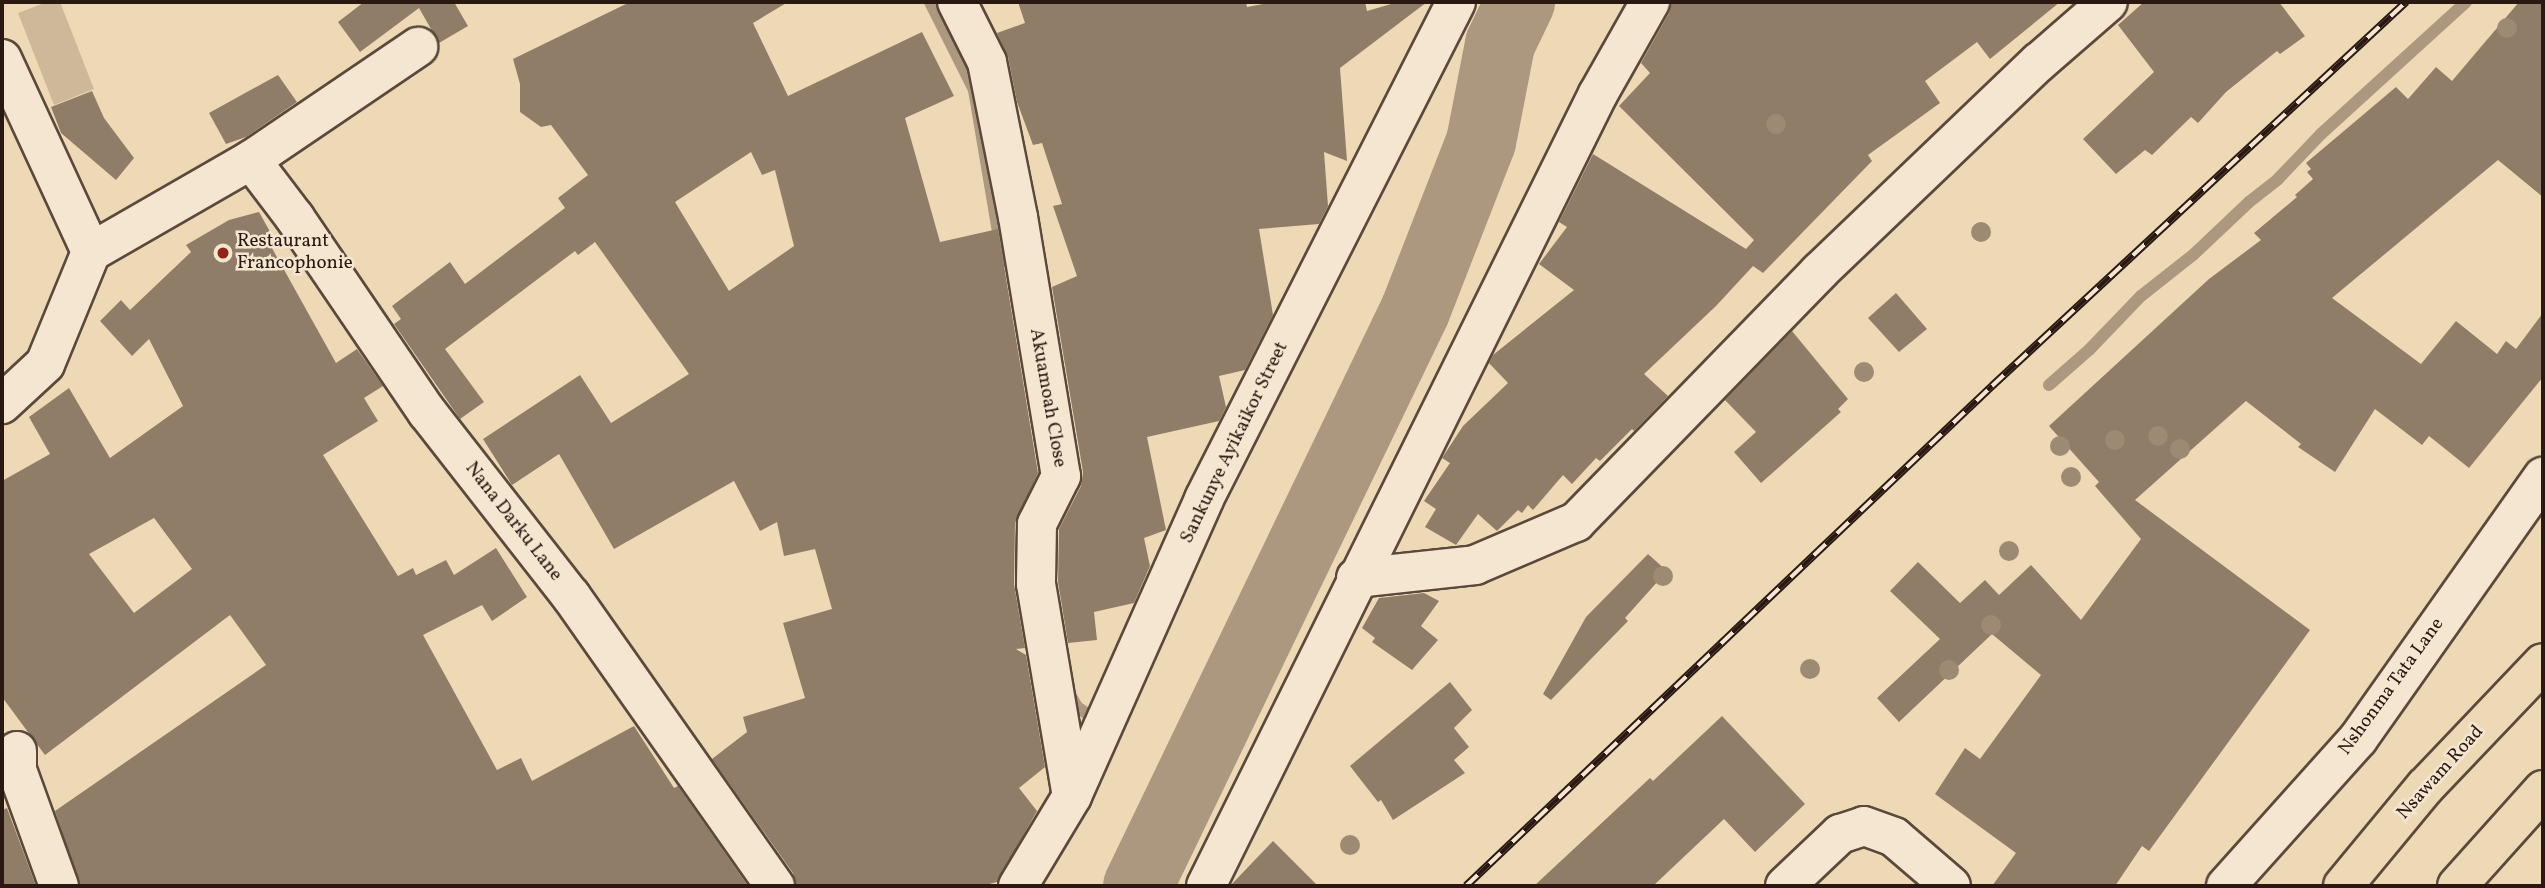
<!DOCTYPE html>
<style>
body{margin:0}
#map{position:relative;width:2545px;height:888px;overflow:hidden;background:#eed9b6;font-family:Vollkorn,serif}
div>[style]{position:absolute}
[style*='--x']{left:calc(var(--x)*1px);top:calc(var(--y)*1px);width:calc(var(--w)*1px);rotate:calc(var(--a)*1deg)}
.green>*{inset:0;background:#cdb89a}
.stream>*{height:12px;margin:-6px;padding:0 6px;transform-origin:6px;border-radius:6px;background:#ab987e}
.river>*{height:70px;margin:-35px;padding:0 35px;transform-origin:35px;border-radius:35px;background:#ab987e}
.building>*{inset:0;background:#907d67}
.roads{filter:drop-shadow(2px 0 #5b493b) drop-shadow(-2px 0 #5b493b) drop-shadow(0 2px #5b493b) drop-shadow(0 -2px #5b493b)}
.minor>*{height:38px;margin:-19px;padding:0 19px;transform-origin:19px;border-radius:19px;background:#f4e6d0}
.highway>*{height:38px;margin:-19px;padding:0 19px;transform-origin:19px;border-radius:19px;background:#eed9b6}
.rail>*{height:8px;margin-top:-4px;transform-origin:0;background:repeating-linear-gradient(90deg,#f4e6d0 0 16px,#2a1912 0 32px);box-sizing:border-box;border-block:2px solid #2a1912}
.trees>*{width:20px;height:20px;margin:-10px;border-radius:50%;background:#9d8a72}
.dots>*{width:19px;height:19px;translate:-50% -50%;box-sizing:border-box;border:4px solid #f4e6d0;border-radius:50%}
span{translate:-50% -50%;white-space:nowrap;text-align:center;line-height:1.15;-webkit-text-stroke:5px #f4e6d0;paint-order:stroke}
.poi-label{font-size:19px;color:#2a1912}
.left{translate:0 -50%;text-align:left}
.street-label{font-size:19px;color:#2a1912}
.frame{position:absolute;inset:0;border:4px solid #2a1912;pointer-events:none}
</style>
<div id="map">
<div class="green">
<i style="clip-path:polygon(47px 2px,60px 2px,94px 89px,54px 105px,18px 13px)"></i>
</div>
<div class="stream">
<i style="--x:930;--y:2;--w:98;--a:63.4"></i>
<i style="--x:974;--y:90;--w:174;--a:80.4"></i>
<i style="--x:2049;--y:385;--w:53;--a:-41.2"></i>
<i style="--x:2089;--y:350;--w:75;--a:-46.1"></i>
<i style="--x:2141;--y:296;--w:66;--a:-38.3"></i>
<i style="--x:2193;--y:255;--w:77;--a:-43.4"></i>
<i style="--x:2249;--y:202;--w:37;--a:-38"></i>
<i style="--x:2278;--y:179;--w:62;--a:-46.3"></i>
<i style="--x:2321;--y:134;--w:196;--a:-42.3"></i>
<i style="--x:1069;--y:693;--w:16;--a:60"></i>
<i style="--x:1077;--y:707;--w:14;--a:34"></i>
</div>
<div class="river">
<i style="--x:1138;--y:886;--w:638;--a:-64.28"></i>
<i style="--x:1415;--y:311;--w:181;--a:-68.7"></i>
<i style="--x:1481;--y:142;--w:100;--a:-79"></i>
<i style="--x:1500;--y:44;--w:47;--a:-64.5"></i>
</div>
<div class="building">
<i style="clip-path:polygon(364px 2px,454px 2px,468px 26px,439px 43px,419px 8px,360px 52px,338px 22px)"></i>
<i style="clip-path:polygon(evenodd,630px 2px,788px 2px,753px 23px,788px 96px,922px 32px,954px 96px,905px 118px,940px 242px,998px 229px,1038px 473px,1015px 523px,1014px 584px,1025px 648px,1016px 649px,1026px 655px,1045px 767px,1019px 788px,1037px 811px,997px 882px,982px 886px,796px 886px,793px 873px,712px 759px,747px 732px,743px 717px,805px 698px,783px 623px,832px 609px,815px 549px,784px 556px,777px 522px,760px 531px,734px 481px,614px 549px,559px 454px,512px 485px,483px 439px,580px 375px,611px 423px,689px 374px,595px 242px,578px 255px,575px 251px,445px 349px,484px 402px,460px 419px,394px 324px,401px 319px,392px 306px,450px 262px,465px 284px,565px 208px,558px 198px,588px 175px,551px 125px,541px 127px,520px 112px,520px 84px,513px 59px,630px 2px,751px 152px,762px 175px,775px 170px,794px 246px,729px 291px,675px 202px,751px 152px)"></i>
<i style="clip-path:polygon(1018px 2px,1246px 2px,1247px 7px,1273px 2px,1365px 2px,1367px 11px,1398px 2px,1427px 2px,1340px 68px,1347px 161px,1324px 152px,1328px 206px,1319px 224px,1259px 229px,1273px 315px,1245px 370px,1219px 376px,1226px 407px,1219px 421px,1147px 437px,1166px 530px,1144px 538px,1150px 566px,1134px 603px,1094px 612px,1097px 640px,1068px 643px,1058px 582px,1059px 529px,1081px 486px,1083px 472px,1052px 287px,1077px 276px,1053px 206px,1062px 204px,1042px 143px,1033px 145px,1017px 102px,1008px 57px,997px 33px,1025px 23px)"></i>
<i style="clip-path:polygon(1672px 2px,2060px 2px,1990px 59px,1977px 42px,1925px 81px,1940px 103px,1868px 155px,1872px 161px,1763px 273px,1753px 266px,1716px 306px,1644px 374px,1668px 396px,1634px 431px,1632px 429px,1600px 461px,1596px 458px,1572px 484px,1563px 475px,1533px 510px,1528px 505px,1522px 513px,1518px 510px,1497px 531px,1478px 514px,1456px 545px,1425px 527px,1436px 509px,1424px 501px,1450px 463px,1442px 458px,1463px 426px,1508px 383px,1489px 363px,1493px 355px,1574px 290px,1539px 264px,1567px 227px,1559px 222px,1593px 154px,1746px 249px,1754px 240px,1619px 106px,1650px 73px,1641px 63px,1669px 13px)"></i>
<i style="clip-path:polygon(2144px 2px,2279px 2px,2305px 36px,2280px 54px,2277px 51px,2226px 92px,2198px 123px,2191px 117px,2152px 155px,2145px 150px,2116px 174px,2083px 139px,2154px 72px,2118px 25px)"></i>
<i style="clip-path:polygon(2519px 2px,2543px 2px,2543px 197px,2498px 160px,2332px 298px,2421px 364px,2456px 321px,2497px 354px,2506px 341px,2516px 349px,2543px 313px,2543px 377px,2469px 468px,2429px 436px,2422px 445px,2375px 409px,2335px 472px,2298px 447px,2301px 444px,2246px 401px,2135px 500px,2310px 630px,2149px 851px,2142px 846px,2115px 886px,1992px 886px,2016px 853px,1935px 794px,1965px 748px,1980px 759px,2041px 675px,1992px 634px,1899px 722px,1877px 698px,1940px 639px,1890px 591px,1918px 562px,1960px 603px,1985px 580px,1999px 595px,2031px 565px,2081px 620px,2141px 539px,2095px 486px,2099px 482px,2049px 426px,2209px 279px,2261px 240px,2254px 233px,2297px 197px,2295px 195px,2313px 179px,2307px 172px,2311px 169px,2306px 163px,2396px 87px,2408px 99px,2436px 67px,2452px 81px)"></i>
<i style="clip-path:polygon(278px 75px,297px 102px,246px 137px,226px 144px,209px 113px)"></i>
<i style="clip-path:polygon(92px 91px,104px 118px,134px 158px,116px 180px,61px 133px,51px 107px)"></i>
<i style="clip-path:polygon(evenodd,259px 212px,273px 237px,268px 241px,336px 363px,357px 349px,383px 386px,364px 398px,378px 421px,323px 455px,398px 576px,413px 568px,416px 575px,446px 560px,454px 575px,496px 548px,527px 597px,492px 621px,482px 605px,423px 635px,497px 770px,521px 758px,532px 781px,634px 726px,674px 788px,678px 786px,748px 886px,80px 886px,55px 811px,266px 665px,230px 615px,45px 755px,2px 697px,2px 481px,50px 454px,29px 417px,69px 388px,110px 458px,183px 406px,149px 339px,132px 356px,100px 321px,121px 300px,130px 310px,191px 252px,186px 245px,229px 220px,259px 212px,154px 518px,192px 569px,134px 613px,89px 554px,154px 518px)"></i>
<i style="clip-path:polygon(1896px 293px,1927px 329px,1899px 352px,1868px 318px)"></i>
<i style="clip-path:polygon(1792px 331px,1848px 399px,1838px 409px,1841px 412px,1761px 483px,1734px 452px,1756px 432px,1725px 400px)"></i>
<i style="clip-path:polygon(1648px 554px,1667px 571px,1625px 618px,1628px 621px,1551px 700px,1543px 694px,1586px 617px)"></i>
<i style="clip-path:polygon(1424px 593px,1439px 601px,1421px 626px,1438px 640px,1412px 670px,1372px 642px,1375px 638px,1362px 628px,1379px 598px)"></i>
<i style="clip-path:polygon(1450px 682px,1472px 710px,1454px 728px,1469px 747px,1454px 760px,1465px 773px,1393px 820px,1381px 800px,1378px 802px,1350px 766px)"></i>
<i style="clip-path:polygon(1722px 716px,1805px 804px,1755px 852px,1724px 819px,1653px 886px,1534px 886px,1650px 778px,1653px 781px)"></i>
<i style="clip-path:polygon(7px 808px,36px 886px,2px 886px,2px 810px)"></i>
<i style="clip-path:polygon(1273px 841px,1318px 886px,1230px 886px)"></i>
</div>
<div class="roads">
<div class="minor">
<i style="--x:957;--y:2;--w:67;--a:63.4"></i>
<i style="--x:987;--y:62;--w:158;--a:78.7"></i>
<i style="--x:1018;--y:217;--w:263;--a:80.6"></i>
<i style="--x:1061;--y:476;--w:54;--a:116.6"></i>
<i style="--x:1037;--y:524;--w:60;--a:91"></i>
<i style="--x:1036;--y:584;--w:215;--a:80.4"></i>
<i style="--x:2;--y:59;--w:213;--a:65.2"></i>
<i style="--x:91;--y:252;--w:121;--a:112.3"></i>
<i style="--x:45;--y:364;--w:59;--a:137.1"></i>
<i style="--x:251;--y:160;--w:73;--a:52.8"></i>
<i style="--x:295;--y:218;--w:235;--a:55.8"></i>
<i style="--x:427;--y:412;--w:234;--a:52"></i>
<i style="--x:571;--y:596;--w:355;--a:54.9"></i>
<i style="--x:91;--y:252;--w:185;--a:-29.9"></i>
<i style="--x:251;--y:160;--w:202;--a:-34.1"></i>
<i style="--x:1356;--y:578;--w:120;--a:-6.2"></i>
<i style="--x:1475;--y:565;--w:110;--a:-23.1"></i>
<i style="--x:1576;--y:522;--w:349;--a:-45.8"></i>
<i style="--x:1819;--y:272;--w:304;--a:-43.7"></i>
<i style="--x:2039;--y:62;--w:91;--a:-41"></i>
<i style="--x:17;--y:751;--w:19;--a:90"></i>
<i style="--x:17;--y:770;--w:123;--a:70.1"></i>
<i style="--x:1018;--y:886;--w:105;--a:-59"></i>
<i style="--x:1072;--y:796;--w:325;--a:-66"></i>
<i style="--x:1204;--y:499;--w:557;--a:-63.11"></i>
<i style="--x:1206;--y:886;--w:884;--a:-63.67"></i>
<i style="--x:1598;--y:94;--w:106;--a:-60.5"></i>
<i style="--x:1785;--y:886;--w:76;--a:-43.4"></i>
<i style="--x:1840;--y:834;--w:25;--a:-18"></i>
<i style="--x:1864;--y:826;--w:32;--a:20"></i>
<i style="--x:1894;--y:837;--w:75;--a:40.7"></i>
<i style="--x:2226;--y:886;--w:198;--a:-48.1"></i>
<i style="--x:2358;--y:739;--w:321;--a:-54.8"></i>
</div>
<div class="highway">
<i style="--x:2343;--y:886;--w:129;--a:-50.4"></i>
<i style="--x:2425;--y:787;--w:171;--a:-46.4"></i>
<i style="--x:2457;--y:886;--w:129;--a:-48.1"></i>
</div>
</div>
<div class="rail">
<i style="--x:1466;--y:886;--w:726;--a:-43.55"></i>
<i style="--x:1992;--y:386;--w:565;--a:-42.85"></i>
</div>
<div class="trees">
<i style="left:2507px;top:28px"></i>
<i style="left:1776px;top:124px"></i>
<i style="left:1981px;top:232px"></i>
<i style="left:1864px;top:372px"></i>
<i style="left:2158px;top:436px"></i>
<i style="left:2115px;top:440px"></i>
<i style="left:2060px;top:446px"></i>
<i style="left:2180px;top:449px"></i>
<i style="left:2071px;top:477px"></i>
<i style="left:2009px;top:551px"></i>
<i style="left:1663px;top:576px"></i>
<i style="left:1991px;top:625px"></i>
<i style="left:1810px;top:669px"></i>
<i style="left:1949px;top:670px"></i>
<i style="left:1350px;top:845px"></i>
</div>
<div class="dots">
<i style="left:223px;top:253px;background:#8f2418"></i>
</div>
<div class="poi-label">
<span class="left" style="left:237px;top:253px">Restaurant<br>Francophonie</span>
</div>
<div class="street-label">
<span style="left:1047px;top:398px;rotate:80deg">Akuamoah Close</span>
<span style="left:1235px;top:443px;rotate:-64deg">Sankunye Ayikaikor Street</span>
<span style="left:513px;top:522px;rotate:52deg">Nana Darku Lane</span>
<span style="left:2392px;top:687px;rotate:-54deg">Nshonma Tata Lane</span>
<span style="left:2441px;top:773px;rotate:-48deg">Nsawam Road</span>
</div>
<div class="frame"></div>
</div>
